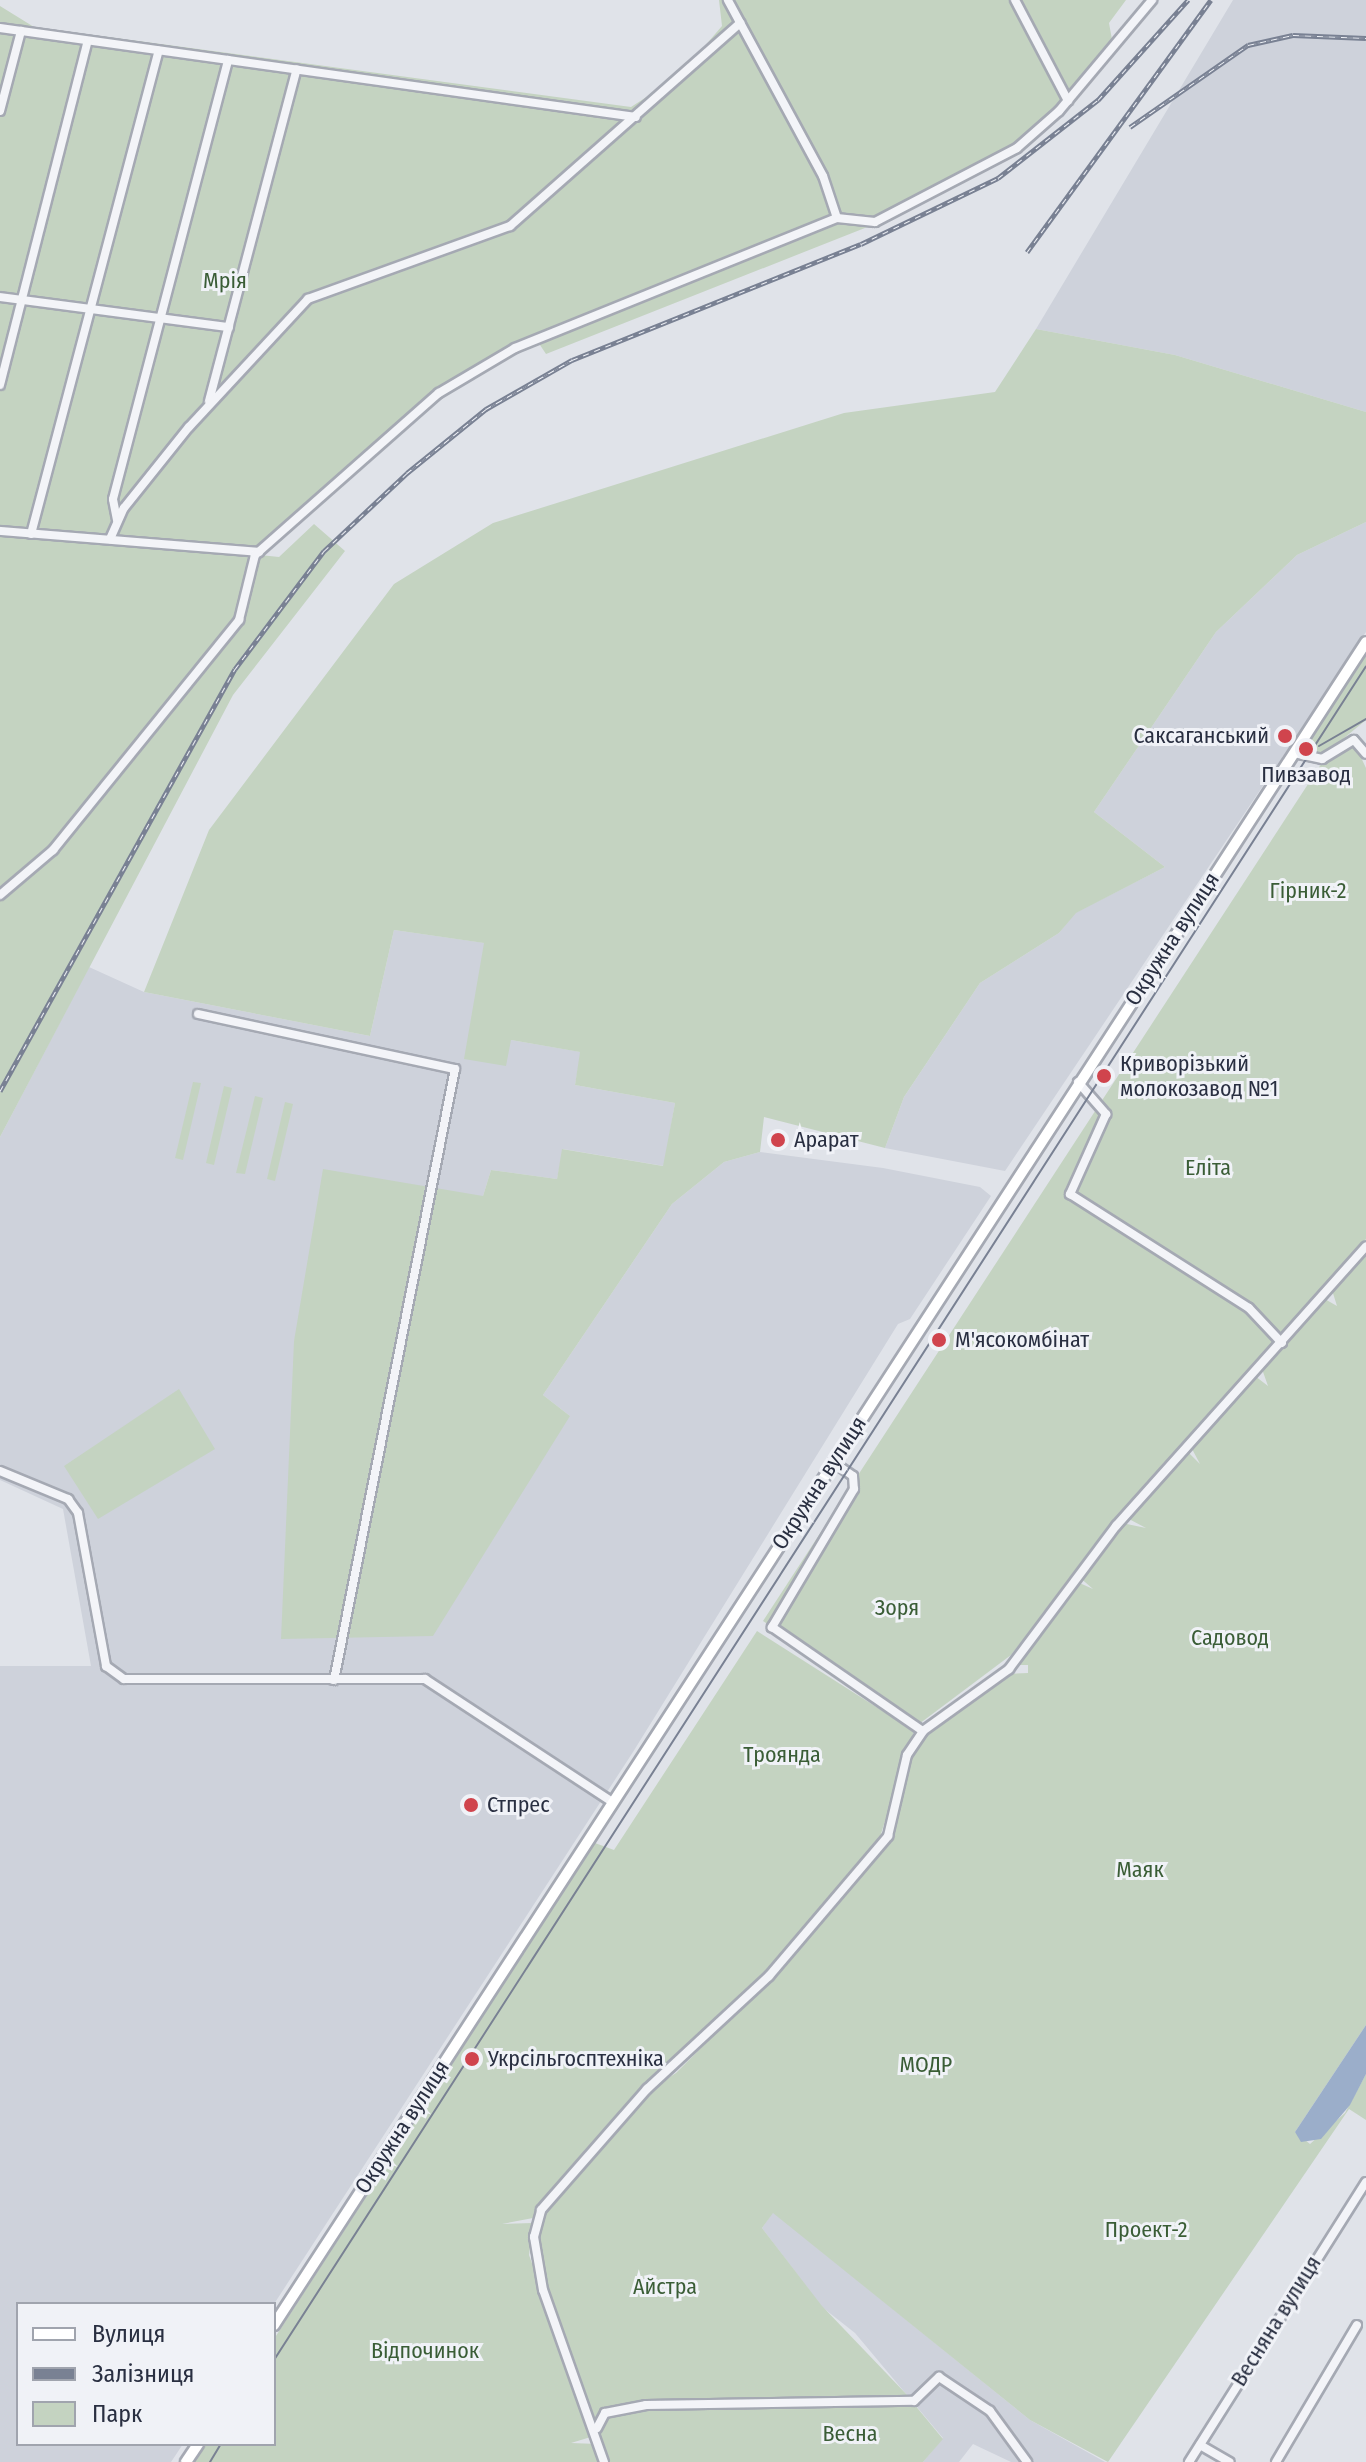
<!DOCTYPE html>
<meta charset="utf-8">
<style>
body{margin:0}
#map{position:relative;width:1366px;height:2462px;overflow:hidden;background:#e0e3e9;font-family:"Fira Sans Condensed",sans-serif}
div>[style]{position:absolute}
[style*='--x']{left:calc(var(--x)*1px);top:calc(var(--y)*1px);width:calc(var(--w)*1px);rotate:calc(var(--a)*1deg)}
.built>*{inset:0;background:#ced2db}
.green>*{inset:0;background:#c4d3c1}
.water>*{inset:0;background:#9baeca}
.roads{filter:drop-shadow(2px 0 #a5a9b3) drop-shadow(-2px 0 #a5a9b3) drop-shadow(0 2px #a5a9b3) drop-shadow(0 -2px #a5a9b3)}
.minor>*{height:8px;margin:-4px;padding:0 4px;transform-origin:4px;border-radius:4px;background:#f3f4f8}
.major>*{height:10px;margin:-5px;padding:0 5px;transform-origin:5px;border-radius:5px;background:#fff}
.tram>*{height:2px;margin:-1px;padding:0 1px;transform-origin:1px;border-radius:1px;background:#798193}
.rail>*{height:5px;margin-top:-2.5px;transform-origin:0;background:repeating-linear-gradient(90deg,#f0f2f7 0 6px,#798193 0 12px);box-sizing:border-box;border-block:2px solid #798193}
.dots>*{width:22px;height:22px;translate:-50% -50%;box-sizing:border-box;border:4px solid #f0f2f7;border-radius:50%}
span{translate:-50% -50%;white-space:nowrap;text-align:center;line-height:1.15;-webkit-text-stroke:6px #f0f2f7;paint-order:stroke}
.park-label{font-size:22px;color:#3a5d36}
.poi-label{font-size:22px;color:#292f41}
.right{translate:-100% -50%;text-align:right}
.left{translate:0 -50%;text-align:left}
.street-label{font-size:22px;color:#292f41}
.legend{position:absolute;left:16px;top:2302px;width:260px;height:144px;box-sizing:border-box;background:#f0f2f7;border:2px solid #a0a4ae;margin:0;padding:10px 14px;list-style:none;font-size:24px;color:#292f41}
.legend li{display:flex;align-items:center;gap:16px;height:40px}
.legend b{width:40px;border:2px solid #a0a4ae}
</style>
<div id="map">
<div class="built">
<i style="clip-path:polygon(1233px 0,1366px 0,1366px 412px,1175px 355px,1036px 329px)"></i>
<i style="clip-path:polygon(1366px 522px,1366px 632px,1005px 1171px,885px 1148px,904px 1097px,980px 983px,1059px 933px,1075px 913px,1165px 867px,1094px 812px,1216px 632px,1297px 555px)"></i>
<i style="clip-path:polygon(394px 930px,485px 943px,511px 1040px,581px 1052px,575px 1085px,675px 1103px,664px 1166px,563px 1149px,557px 1179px,491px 1170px,483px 1196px,294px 1341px,570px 1416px,543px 1395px,672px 1204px,724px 1162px,760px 1152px,883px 1168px,980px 1187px,991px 1196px,910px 1319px,898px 1324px,633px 1752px,274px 2304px,18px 2304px,18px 2444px,183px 2444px,171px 2462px,0 2462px,0 1666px,91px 1666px,63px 1509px,0 1480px,0 1137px,89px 967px,144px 992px,370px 1036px)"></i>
<i style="clip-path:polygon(773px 2212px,1030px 2420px,1105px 2462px,1011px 2462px,973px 2444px,959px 2462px,923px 2462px,943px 2438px,855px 2333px,822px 2307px,762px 2228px)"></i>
</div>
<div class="green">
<i style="clip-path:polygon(719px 0,1126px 0,1109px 23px,1113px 45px,1089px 83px,1017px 150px,875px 224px,546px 354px,538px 342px,467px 377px,260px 555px,279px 557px,314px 524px,345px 551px,233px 695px,0 1137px,0 6px,34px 27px,631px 107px,679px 76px,722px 26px)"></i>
<i style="clip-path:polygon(1036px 329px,1175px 355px,1366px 412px,1366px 522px,1297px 555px,1216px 632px,1094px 812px,1165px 867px,1076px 913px,1059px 933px,980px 983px,904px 1097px,885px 1148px,764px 1117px,760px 1152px,724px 1162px,672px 1204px,543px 1395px,570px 1416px,433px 1636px,281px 1639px,294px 1341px,323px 1169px,483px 1196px,491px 1170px,557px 1179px,562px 1149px,663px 1166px,675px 1103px,575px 1085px,580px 1052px,511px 1040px,506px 1066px,464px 1059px,484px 943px,394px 930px,370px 1036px,144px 992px,209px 830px,394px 584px,493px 523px,844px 413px,995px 392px)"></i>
<i style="clip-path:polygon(1366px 654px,1366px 720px,1321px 757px,1299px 753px)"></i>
<i style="clip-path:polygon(1354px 743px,1366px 768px,1366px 1239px,1118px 1519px,1011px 1655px,919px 1724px,763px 1621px,1325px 758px)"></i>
<i style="clip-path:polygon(193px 1082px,201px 1083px,183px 1160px,175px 1158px)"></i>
<i style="clip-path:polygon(224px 1086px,232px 1088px,214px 1165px,206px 1163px)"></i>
<i style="clip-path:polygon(255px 1096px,263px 1098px,245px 1174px,236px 1173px)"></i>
<i style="clip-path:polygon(285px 1102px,293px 1104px,275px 1181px,267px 1179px)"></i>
<i style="clip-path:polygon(1366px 1250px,1366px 2025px,1295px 2132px,1310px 2144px,1345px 2113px,1366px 2074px,1366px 2120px,1349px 2109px,1108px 2462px,1030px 2420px,773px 2213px,762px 2228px,822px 2306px,910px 2398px,696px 2402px,595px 2418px,546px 2293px,536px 2250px,542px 2211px,648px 2091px,676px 2073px,772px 1977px,882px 1848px,910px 1755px,926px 1731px,1007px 1674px,1028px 1673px,1028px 1665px,1015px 1665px,1075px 1581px,1093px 1589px,1078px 1576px,1122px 1523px,1146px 1528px,1127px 1518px,1187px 1451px,1200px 1464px,1191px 1447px,1255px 1376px,1268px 1386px,1262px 1369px,1323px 1298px,1337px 1306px,1332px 1290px)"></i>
<i style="clip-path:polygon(179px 1389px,215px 1449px,98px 1519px,64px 1466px)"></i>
<i style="clip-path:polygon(757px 1631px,914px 1731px,878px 1843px,766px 1974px,533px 2218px,502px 2224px,533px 2223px,529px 2255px,594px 2436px,571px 2443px,597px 2444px,602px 2462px,193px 2462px,205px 2444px,274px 2444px,274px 2339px,595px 1843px,614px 1850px)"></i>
<i style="clip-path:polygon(914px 2404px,943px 2439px,923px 2462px,609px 2462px,599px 2430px,604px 2417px,648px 2409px)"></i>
</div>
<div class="water">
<i style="clip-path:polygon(1366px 2025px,1366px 2074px,1350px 2105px,1321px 2139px,1301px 2142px,1295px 2132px)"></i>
</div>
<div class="roads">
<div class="minor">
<i style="--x:1015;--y:0;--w:114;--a:62.3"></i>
<i style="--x:0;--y:28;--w:642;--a:7.97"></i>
<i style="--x:0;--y:111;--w:83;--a:-75.3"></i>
<i style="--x:837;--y:218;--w:38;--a:6"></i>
<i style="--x:875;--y:222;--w:160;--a:-27.5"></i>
<i style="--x:1017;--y:148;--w:56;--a:-41.4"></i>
<i style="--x:1059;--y:111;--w:145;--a:-50"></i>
<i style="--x:0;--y:297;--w:231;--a:7.5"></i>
<i style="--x:0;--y:385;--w:355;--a:-75.7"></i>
<i style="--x:209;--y:401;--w:343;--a:-75.2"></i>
<i style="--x:117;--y:520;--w:21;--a:-101"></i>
<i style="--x:113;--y:499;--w:454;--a:-75.3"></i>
<i style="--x:0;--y:531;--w:260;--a:4.6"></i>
<i style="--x:31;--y:534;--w:500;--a:-75.2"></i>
<i style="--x:110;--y:539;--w:34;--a:-66"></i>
<i style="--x:124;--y:508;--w:104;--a:-51.3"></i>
<i style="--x:189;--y:427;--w:175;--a:-47.1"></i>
<i style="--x:308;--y:299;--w:215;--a:-19.9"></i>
<i style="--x:510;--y:226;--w:307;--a:-41.4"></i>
<i style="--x:1294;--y:753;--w:29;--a:12"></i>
<i style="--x:1322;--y:759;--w:37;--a:-31"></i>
<i style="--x:1354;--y:740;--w:18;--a:49"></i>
<i style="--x:0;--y:895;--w:70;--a:-40.3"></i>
<i style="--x:53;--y:850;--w:296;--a:-51"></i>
<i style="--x:239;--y:620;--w:67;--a:-76.2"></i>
<i style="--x:255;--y:555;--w:245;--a:-41.4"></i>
<i style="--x:439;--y:393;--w:88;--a:-30.6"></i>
<i style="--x:515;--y:348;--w:347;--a:-22"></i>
<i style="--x:837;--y:218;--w:44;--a:-108.4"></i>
<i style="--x:823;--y:176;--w:200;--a:-118.4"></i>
<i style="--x:198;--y:1014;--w:263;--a:12.1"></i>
<i style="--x:455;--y:1069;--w:623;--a:101.2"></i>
<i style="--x:1078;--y:1082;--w:43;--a:48.8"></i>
<i style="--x:1106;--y:1114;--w:88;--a:114.2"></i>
<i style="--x:1070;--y:1194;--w:212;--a:32.5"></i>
<i style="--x:1249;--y:1308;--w:48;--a:46.7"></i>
<i style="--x:833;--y:1462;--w:24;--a:35"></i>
<i style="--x:853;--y:1476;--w:13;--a:86"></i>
<i style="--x:854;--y:1489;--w:161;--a:120.7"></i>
<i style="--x:772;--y:1627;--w:183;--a:34.6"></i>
<i style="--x:0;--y:1471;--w:74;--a:22.4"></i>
<i style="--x:68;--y:1499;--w:17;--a:54"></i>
<i style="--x:78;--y:1513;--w:156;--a:79.6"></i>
<i style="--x:106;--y:1666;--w:22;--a:36"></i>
<i style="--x:124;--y:1679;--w:301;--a:0"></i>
<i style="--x:425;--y:1679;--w:224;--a:33.3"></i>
<i style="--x:597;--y:2428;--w:17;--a:-62"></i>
<i style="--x:605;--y:2413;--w:42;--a:-11"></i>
<i style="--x:646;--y:2405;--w:268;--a:-0.9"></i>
<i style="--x:914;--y:2401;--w:35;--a:-44"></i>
<i style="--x:939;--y:2377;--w:61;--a:33.7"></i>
<i style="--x:990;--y:2411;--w:63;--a:54"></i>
<i style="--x:1200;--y:2445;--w:34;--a:30"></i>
<i style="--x:604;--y:2462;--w:182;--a:-109.5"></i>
<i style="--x:543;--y:2290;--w:54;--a:-99.6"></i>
<i style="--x:534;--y:2237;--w:28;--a:-75"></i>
<i style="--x:541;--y:2210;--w:161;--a:-48.8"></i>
<i style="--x:647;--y:2089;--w:166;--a:-42.8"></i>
<i style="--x:769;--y:1976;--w:184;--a:-49.6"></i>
<i style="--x:888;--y:1836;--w:83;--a:-76.8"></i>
<i style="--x:907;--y:1755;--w:29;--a:-56"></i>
<i style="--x:923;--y:1731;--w:106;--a:-35.8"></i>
<i style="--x:1009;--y:1669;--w:179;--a:-53.2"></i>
<i style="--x:1116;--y:1526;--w:375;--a:-48.2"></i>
<i style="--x:1189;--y:2462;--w:331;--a:-57.7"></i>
<i style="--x:1276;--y:2462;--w:159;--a:-59.4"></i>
</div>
<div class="major">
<i style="--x:274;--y:2325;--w:2006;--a:-57.02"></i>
<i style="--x:186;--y:2462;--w:22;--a:-56"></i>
</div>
</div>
<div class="tram">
<i style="--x:1319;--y:746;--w:54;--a:-29.9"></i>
<i style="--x:274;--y:2360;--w:2015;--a:-57.19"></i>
<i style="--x:210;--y:2462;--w:21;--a:-59"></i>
</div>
<div class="rail">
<i style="--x:1130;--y:127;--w:144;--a:-34.8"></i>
<i style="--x:1248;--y:45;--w:46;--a:-12.5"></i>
<i style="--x:1293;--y:35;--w:73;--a:2.4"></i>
<i style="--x:1027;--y:252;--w:312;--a:-53.9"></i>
<i style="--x:0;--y:1091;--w:483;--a:-60.9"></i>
<i style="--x:235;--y:669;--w:148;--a:-53"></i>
<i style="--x:324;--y:551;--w:114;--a:-43.2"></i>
<i style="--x:407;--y:473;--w:102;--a:-39"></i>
<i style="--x:486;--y:409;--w:99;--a:-29.7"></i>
<i style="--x:572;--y:360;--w:311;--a:-21.9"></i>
<i style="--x:861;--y:244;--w:152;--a:-25.7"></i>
<i style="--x:998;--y:178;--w:127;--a:-38"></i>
<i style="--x:1098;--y:100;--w:135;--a:-48"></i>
</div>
<div class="dots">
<i style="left:1285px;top:736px;background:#d0444d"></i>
<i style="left:1306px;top:749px;background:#d0444d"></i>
<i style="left:1104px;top:1076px;background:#d0444d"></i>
<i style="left:778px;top:1140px;background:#d0444d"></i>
<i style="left:939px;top:1340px;background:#d0444d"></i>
<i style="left:471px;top:1805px;background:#d0444d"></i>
<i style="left:472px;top:2059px;background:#d0444d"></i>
</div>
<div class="park-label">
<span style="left:225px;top:281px">Мрія</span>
<span style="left:1308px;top:891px">Гірник-2</span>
<span style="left:1208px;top:1168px">Еліта</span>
<span style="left:897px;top:1608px">Зоря</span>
<span style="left:1230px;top:1638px">Садовод</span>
<span style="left:782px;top:1755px">Троянда</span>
<span style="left:1140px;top:1870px">Маяк</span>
<span style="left:926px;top:2065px">МОДР</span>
<span style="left:1146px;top:2230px">Проект-2</span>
<span style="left:665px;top:2287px">Айстра</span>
<span style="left:425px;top:2351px">Відпочинок</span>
<span style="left:850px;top:2434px">Весна</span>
</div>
<div class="poi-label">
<span class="right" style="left:1269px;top:736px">Саксаганський</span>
<span style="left:1306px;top:775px">Пивзавод</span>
<span class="left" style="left:1120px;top:1076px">Криворізький<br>молокозавод №1</span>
<span class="left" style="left:794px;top:1140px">Арарат</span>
<span class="left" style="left:955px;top:1340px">М'ясокомбінат</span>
<span class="left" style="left:487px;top:1805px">Стпрес</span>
<span class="left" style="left:488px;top:2059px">Укрсільгосптехніка</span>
</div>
<div class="street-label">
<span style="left:1172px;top:939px;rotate:-57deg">Окружна вулиця</span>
<span style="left:819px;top:1483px;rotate:-57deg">Окружна вулиця</span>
<span style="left:402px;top:2127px;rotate:-57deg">Окружна вулиця</span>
<span style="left:1276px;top:2321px;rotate:-58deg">Весняна вулиця</span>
</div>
<ul class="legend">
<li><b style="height:10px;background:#fff"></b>Вулиця</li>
<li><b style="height:10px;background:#798193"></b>Залізниця</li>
<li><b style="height:22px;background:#c4d3c1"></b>Парк</li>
</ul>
</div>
